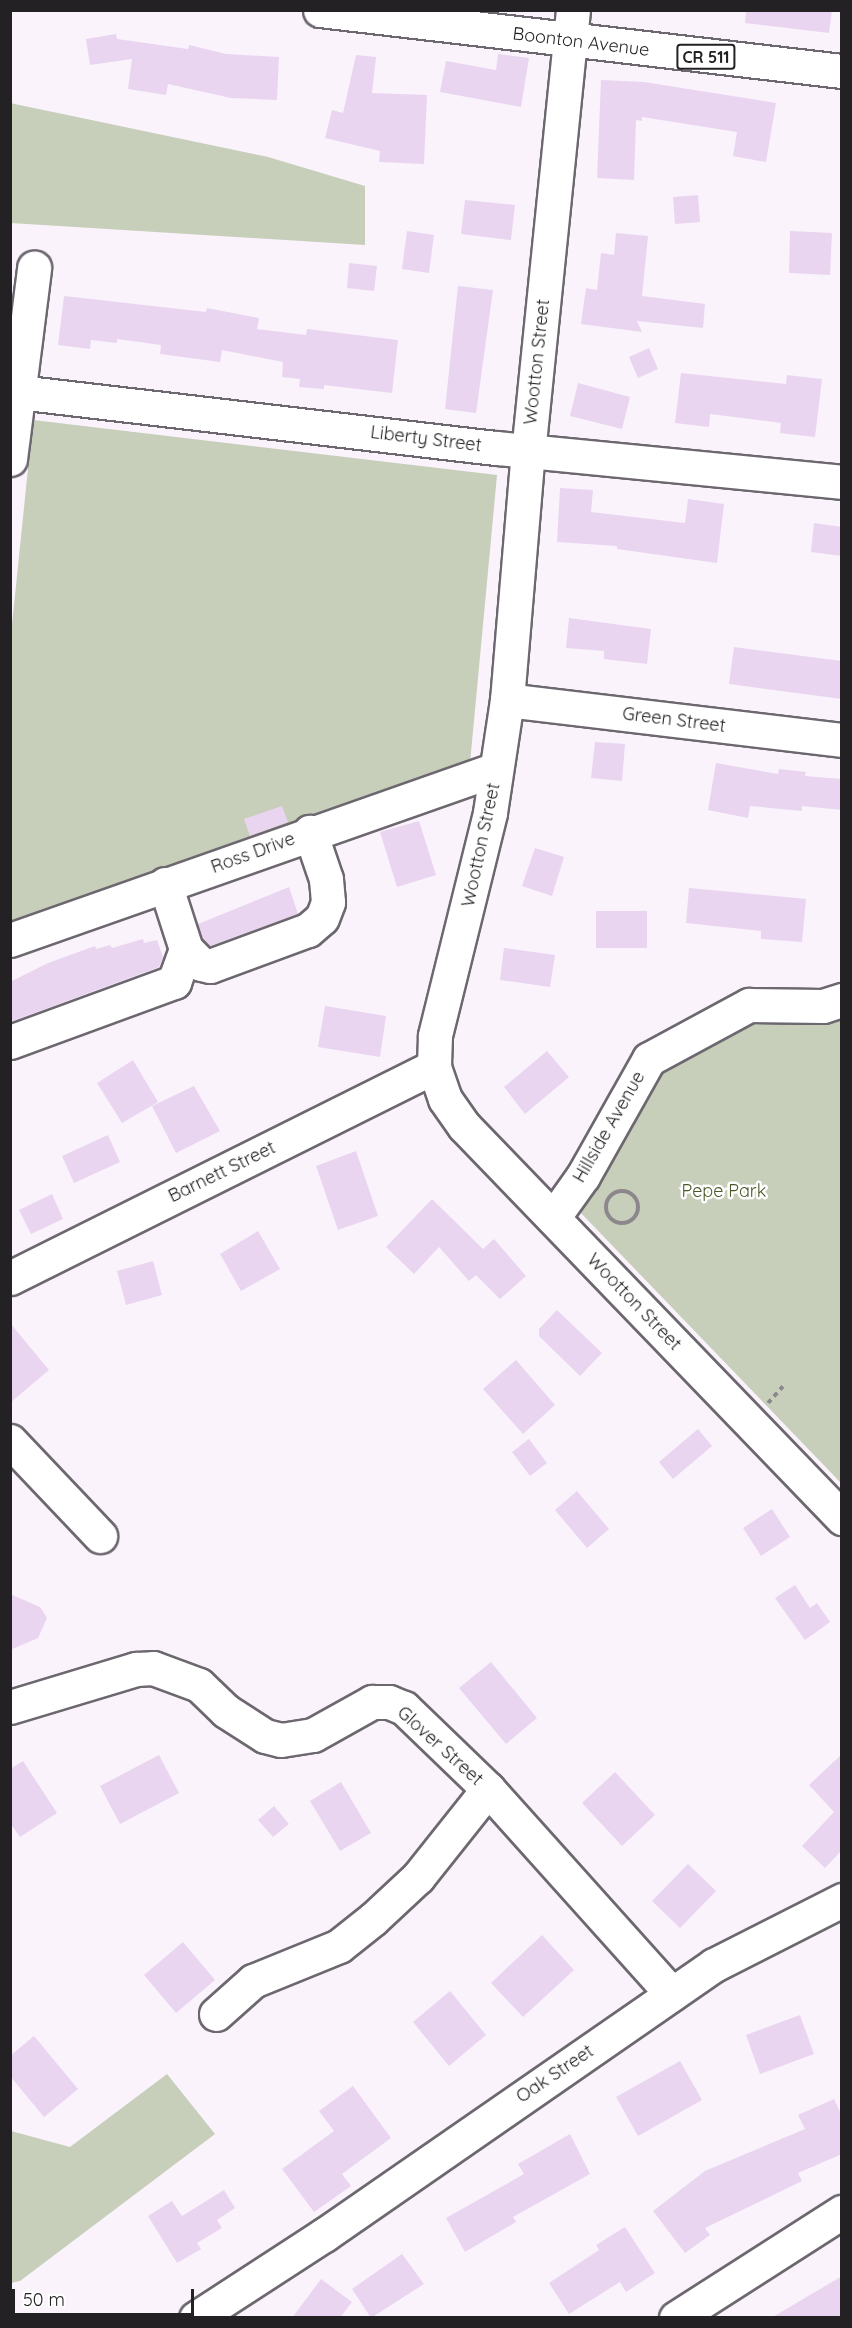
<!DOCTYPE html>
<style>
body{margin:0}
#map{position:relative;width:852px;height:2328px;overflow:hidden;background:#faf3fc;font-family:Quicksand,sans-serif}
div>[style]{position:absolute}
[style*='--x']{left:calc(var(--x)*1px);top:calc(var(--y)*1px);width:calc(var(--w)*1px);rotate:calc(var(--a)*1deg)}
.green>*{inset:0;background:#c7ceba}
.building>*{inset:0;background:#e9d5f0}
.path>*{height:4px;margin-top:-2px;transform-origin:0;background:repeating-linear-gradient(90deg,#8c878d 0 4.5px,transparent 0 9px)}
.path>.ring{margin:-2px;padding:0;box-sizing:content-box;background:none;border:4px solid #8c878d;border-radius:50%}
.roads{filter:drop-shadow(2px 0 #6d676f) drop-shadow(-2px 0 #6d676f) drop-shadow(0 2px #6d676f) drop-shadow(0 -2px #6d676f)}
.minor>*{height:33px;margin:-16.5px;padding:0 16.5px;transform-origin:16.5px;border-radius:16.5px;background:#fff}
.major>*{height:33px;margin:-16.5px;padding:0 16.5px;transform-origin:16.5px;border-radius:16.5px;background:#fff}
span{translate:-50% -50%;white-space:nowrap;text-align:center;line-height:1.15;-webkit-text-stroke:5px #fff;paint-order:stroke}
.shield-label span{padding:2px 4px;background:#fff;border:2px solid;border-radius:4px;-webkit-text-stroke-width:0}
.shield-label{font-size:16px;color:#232124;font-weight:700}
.street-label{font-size:18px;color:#232124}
.park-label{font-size:18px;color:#4a5828}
.frame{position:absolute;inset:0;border:12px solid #232124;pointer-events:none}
.scale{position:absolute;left:12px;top:2289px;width:182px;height:27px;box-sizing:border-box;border:3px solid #232124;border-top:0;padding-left:8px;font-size:18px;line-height:21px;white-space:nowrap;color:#232124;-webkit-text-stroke:4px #fff;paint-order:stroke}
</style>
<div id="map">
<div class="green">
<i style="clip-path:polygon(10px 103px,268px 157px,365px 186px,365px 245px,11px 223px)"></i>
<i style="clip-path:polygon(33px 420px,497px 475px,470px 763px,11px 924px,10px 644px)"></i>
<i style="clip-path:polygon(752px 1017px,841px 1020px,841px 1483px,579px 1211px,661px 1061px)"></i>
<i style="clip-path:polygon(167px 2074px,215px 2134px,20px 2281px,11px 2283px,11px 2131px,70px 2147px)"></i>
</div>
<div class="building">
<i style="clip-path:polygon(746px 10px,832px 10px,829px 33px,745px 23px)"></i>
<i style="clip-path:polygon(116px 34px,117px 39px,188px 49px,189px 45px,226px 54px,279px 57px,277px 100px,231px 98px,168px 84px,166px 95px,128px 89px,132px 59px,90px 65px,86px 39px)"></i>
<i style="clip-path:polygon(498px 54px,529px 58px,521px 107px,440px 92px,446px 61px,496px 70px)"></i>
<i style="clip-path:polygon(356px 55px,376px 57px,372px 93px,427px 95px,424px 164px,379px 162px,380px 151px,325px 138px,332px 110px,343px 113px)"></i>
<i style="clip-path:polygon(601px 80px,644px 82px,776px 103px,766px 162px,733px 156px,737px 132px,642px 117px,642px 121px,636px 120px,634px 180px,597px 178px)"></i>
<i style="clip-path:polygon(698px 195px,700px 222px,675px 224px,673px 197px)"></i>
<i style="clip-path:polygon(465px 200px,515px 205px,511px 240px,461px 234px)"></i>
<i style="clip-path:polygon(407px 231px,434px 235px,429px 273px,402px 269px)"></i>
<i style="clip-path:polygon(790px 231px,832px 233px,830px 275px,789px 273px)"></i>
<i style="clip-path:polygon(616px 233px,648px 236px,642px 296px,705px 304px,703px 328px,637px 321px,642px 332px,581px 324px,586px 288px,597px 290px,601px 253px,614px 255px)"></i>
<i style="clip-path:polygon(349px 263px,377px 266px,374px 291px,347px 288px)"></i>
<i style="clip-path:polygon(458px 286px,493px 290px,476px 413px,445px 409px)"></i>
<i style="clip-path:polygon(64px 296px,206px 312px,207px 308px,259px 318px,257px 329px,306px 335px,307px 329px,398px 340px,392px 393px,324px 385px,324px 389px,299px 387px,300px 379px,282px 377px,283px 362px,222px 350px,220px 362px,160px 354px,161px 345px,117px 339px,117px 343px,91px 340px,90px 349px,58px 345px)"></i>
<i style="clip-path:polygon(649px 348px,658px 369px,638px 378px,629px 357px)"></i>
<i style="clip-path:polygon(681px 373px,786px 384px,787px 375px,822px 379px,815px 437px,780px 433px,781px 423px,710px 414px,709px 427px,675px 423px)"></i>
<i style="clip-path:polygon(578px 383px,630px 397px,622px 429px,570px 416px)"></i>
<i style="clip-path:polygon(560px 488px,593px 490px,591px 512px,685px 523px,688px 499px,724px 504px,717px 563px,617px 549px,617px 546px,557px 542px)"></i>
<i style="clip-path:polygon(814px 523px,842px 527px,842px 556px,811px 552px)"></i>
<i style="clip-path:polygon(569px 618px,651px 629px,647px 664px,604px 659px,604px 651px,566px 648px)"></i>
<i style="clip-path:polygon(734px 647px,842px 661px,842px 699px,729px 684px)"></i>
<i style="clip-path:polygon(595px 742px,625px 744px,622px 781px,591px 778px)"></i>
<i style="clip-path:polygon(716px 763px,778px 774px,779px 769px,806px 772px,805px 776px,842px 779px,842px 810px,802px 806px,802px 811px,750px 806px,748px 818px,708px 810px)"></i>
<i style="clip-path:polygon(282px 806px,288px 822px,250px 836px,244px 819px)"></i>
<i style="clip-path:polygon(419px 821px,436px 875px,397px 887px,380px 832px)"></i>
<i style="clip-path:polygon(535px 848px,564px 857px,552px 896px,522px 886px)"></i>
<i style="clip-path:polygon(289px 887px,298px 914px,210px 946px,202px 939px,198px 924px)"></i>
<i style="clip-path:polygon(689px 888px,806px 899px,802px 942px,761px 939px,761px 931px,686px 923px)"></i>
<i style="clip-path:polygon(596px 911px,647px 911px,647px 948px,596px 948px)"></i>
<i style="clip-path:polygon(143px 939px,144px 943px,157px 940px,163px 957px,159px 967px,10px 1022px,10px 982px,48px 963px,95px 946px,96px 949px,110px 945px,112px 948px)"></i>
<i style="clip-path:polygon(504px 948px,555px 955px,550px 987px,500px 980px)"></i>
<i style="clip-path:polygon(325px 1006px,386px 1016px,380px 1057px,318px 1047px)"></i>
<i style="clip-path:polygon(547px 1051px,569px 1077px,525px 1114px,504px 1087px)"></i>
<i style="clip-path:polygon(133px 1060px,158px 1102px,122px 1123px,97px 1083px)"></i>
<i style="clip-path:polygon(194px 1086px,220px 1131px,176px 1153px,152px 1106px)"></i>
<i style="clip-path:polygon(108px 1135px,120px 1162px,74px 1183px,62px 1156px)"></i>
<i style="clip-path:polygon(356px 1151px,378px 1216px,338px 1230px,316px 1166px)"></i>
<i style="clip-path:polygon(52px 1194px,63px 1219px,31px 1234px,19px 1210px)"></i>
<i style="clip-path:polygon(432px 1199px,483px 1249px,494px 1239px,526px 1276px,500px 1299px,476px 1275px,469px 1281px,439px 1247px,414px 1274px,386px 1247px)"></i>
<i style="clip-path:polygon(258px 1231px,280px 1269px,241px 1291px,220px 1254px)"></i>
<i style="clip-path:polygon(153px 1261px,162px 1295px,126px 1305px,117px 1271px)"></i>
<i style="clip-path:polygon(557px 1310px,602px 1353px,580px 1376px,539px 1336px,539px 1329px)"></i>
<i style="clip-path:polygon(10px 1323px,49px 1370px,10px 1403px)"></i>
<i style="clip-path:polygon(516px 1360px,555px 1405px,523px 1434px,483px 1389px)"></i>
<i style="clip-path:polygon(698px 1429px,712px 1446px,673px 1479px,659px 1462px)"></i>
<i style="clip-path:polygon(529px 1439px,547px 1463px,530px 1476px,512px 1452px)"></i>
<i style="clip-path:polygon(577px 1491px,609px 1529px,587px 1548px,555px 1510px)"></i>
<i style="clip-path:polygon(772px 1509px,790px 1537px,761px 1556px,743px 1528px)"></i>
<i style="clip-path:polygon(795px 1585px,810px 1608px,817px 1603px,830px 1622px,805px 1640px,775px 1598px)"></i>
<i style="clip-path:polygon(10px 1594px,40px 1607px,47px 1618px,38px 1638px,10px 1650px)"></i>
<i style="clip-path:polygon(491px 1662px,537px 1718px,506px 1744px,459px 1688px)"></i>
<i style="clip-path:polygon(842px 1754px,842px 1850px,825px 1868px,802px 1846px,834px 1812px,809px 1785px)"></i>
<i style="clip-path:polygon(159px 1755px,179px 1793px,120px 1824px,100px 1786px)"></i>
<i style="clip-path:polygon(23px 1761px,57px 1813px,20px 1837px,10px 1823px,10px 1769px)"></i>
<i style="clip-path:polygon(615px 1772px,655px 1815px,622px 1846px,582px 1803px)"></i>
<i style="clip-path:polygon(341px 1782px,371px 1833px,340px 1851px,310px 1801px)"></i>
<i style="clip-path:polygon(274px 1806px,289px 1824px,273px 1837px,258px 1820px)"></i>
<i style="clip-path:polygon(688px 1864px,716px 1891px,680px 1928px,652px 1901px)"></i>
<i style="clip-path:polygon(542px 1935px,574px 1970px,523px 2017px,491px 1983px)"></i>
<i style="clip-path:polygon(183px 1942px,215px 1980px,176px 2013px,144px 1975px)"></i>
<i style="clip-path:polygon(450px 1991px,486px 2035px,449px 2066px,413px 2022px)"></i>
<i style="clip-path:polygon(800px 2015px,814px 2054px,760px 2074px,746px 2035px)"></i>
<i style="clip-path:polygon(34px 2036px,78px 2089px,44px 2117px,10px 2076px,10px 2056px)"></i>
<i style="clip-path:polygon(680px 2061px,702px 2100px,638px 2136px,616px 2097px)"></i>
<i style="clip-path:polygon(353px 2086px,391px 2138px,342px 2174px,351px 2186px,314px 2212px,282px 2169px,334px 2131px,319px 2111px)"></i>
<i style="clip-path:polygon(834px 2099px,842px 2116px,842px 2154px,798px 2173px,802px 2181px,705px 2228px,710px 2235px,685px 2253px,653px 2211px,705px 2171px,805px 2129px,798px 2115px)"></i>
<i style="clip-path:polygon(570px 2134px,590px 2174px,513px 2217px,516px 2222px,465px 2252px,446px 2218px,524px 2174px,518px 2164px)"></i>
<i style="clip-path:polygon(224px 2190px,235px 2208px,217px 2220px,222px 2228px,197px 2243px,201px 2249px,177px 2263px,148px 2216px,172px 2201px,182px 2216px)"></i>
<i style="clip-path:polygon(625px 2227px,655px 2273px,626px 2292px,620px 2282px,569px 2314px,549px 2283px,599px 2250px,596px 2245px)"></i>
<i style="clip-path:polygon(402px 2254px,424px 2284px,371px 2318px,352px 2289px)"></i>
<i style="clip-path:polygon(842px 2276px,842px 2318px,771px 2318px)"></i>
<i style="clip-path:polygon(321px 2279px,352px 2302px,340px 2318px,292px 2318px)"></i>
</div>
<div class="path">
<i class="ring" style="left:606px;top:1191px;width:28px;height:28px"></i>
<i style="--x:768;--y:1403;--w:25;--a:-48"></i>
</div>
<div class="roads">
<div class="minor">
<i style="--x:573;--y:10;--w:442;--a:95.8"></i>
<i style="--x:528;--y:450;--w:251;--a:94.8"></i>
<i style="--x:507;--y:700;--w:114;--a:98.6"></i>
<i style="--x:490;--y:813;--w:230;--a:103.9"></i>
<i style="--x:435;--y:1036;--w:31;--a:92"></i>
<i style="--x:434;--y:1067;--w:34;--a:71"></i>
<i style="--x:445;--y:1099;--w:33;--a:55"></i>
<i style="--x:464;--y:1126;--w:545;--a:46.04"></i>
<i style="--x:10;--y:391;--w:490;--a:6.7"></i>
<i style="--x:497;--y:448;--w:347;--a:5.6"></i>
<i style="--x:10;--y:459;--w:193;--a:-82.8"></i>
<i style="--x:507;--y:700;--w:337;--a:6.8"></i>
<i style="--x:165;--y:884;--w:68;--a:72.1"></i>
<i style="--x:186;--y:949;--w:21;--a:45"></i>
<i style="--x:201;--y:964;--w:9;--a:13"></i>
<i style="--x:210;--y:966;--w:104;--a:-20.2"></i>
<i style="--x:308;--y:930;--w:18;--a:-41"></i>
<i style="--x:322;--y:918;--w:17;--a:-69"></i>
<i style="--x:328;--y:902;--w:23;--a:-95"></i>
<i style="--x:326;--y:879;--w:50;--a:-108.8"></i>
<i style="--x:10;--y:940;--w:515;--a:-19.38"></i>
<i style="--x:10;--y:1042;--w:175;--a:-20.1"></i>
<i style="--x:174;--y:982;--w:35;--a:-70"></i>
<i style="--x:553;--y:1218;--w:52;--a:-54.5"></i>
<i style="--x:583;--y:1176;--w:134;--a:-60.6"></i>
<i style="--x:649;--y:1059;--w:114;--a:-28.4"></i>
<i style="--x:749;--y:1005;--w:74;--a:0.8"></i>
<i style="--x:823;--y:1006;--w:20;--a:-18"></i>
<i style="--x:10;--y:1278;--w:474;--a:-26.5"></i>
<i style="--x:10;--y:1441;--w:131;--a:46.5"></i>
<i style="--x:10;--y:1707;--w:132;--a:-16.8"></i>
<i style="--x:136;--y:1669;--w:17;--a:-3"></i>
<i style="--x:153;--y:1668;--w:49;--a:20.3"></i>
<i style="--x:199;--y:1685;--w:37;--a:44"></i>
<i style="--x:226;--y:1711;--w:46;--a:32.7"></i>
<i style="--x:265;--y:1736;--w:16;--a:14"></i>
<i style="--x:281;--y:1740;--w:32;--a:-9"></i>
<i style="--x:313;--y:1735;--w:68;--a:-29.2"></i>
<i style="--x:372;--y:1702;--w:17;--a:0"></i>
<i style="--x:389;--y:1702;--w:16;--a:22"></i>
<i style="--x:404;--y:1708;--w:117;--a:44"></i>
<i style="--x:488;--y:1789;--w:275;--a:48.1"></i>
<i style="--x:216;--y:2014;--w:50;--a:-41.7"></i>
<i style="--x:253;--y:1981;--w:93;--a:-22.1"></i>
<i style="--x:339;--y:1946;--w:43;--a:-38.5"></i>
<i style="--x:373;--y:1919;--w:62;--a:-43"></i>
<i style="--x:418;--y:1877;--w:112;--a:-51.5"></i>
<i style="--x:196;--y:2318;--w:153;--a:-33"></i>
<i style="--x:324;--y:2235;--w:474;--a:-34.7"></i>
<i style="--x:714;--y:1965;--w:144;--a:-26.9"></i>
<i style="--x:676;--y:2318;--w:197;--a:-32.6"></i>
</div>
<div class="major">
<i style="--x:320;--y:10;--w:526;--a:6.67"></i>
</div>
</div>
<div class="shield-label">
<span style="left:706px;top:57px">CR 511</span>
</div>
<div class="street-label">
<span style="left:581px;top:42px;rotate:7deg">Boonton Avenue</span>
<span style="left:537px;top:362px;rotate:-84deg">Wootton Street</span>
<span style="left:426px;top:439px;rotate:7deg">Liberty Street</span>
<span style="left:674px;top:720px;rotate:7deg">Green Street</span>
<span style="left:481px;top:845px;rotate:-78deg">Wootton Street</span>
<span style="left:253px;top:853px;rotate:-20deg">Ross Drive</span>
<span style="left:609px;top:1127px;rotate:-60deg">Hillside Avenue</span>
<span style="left:222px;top:1172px;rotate:-26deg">Barnett Street</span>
<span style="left:634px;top:1302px;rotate:46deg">Wootton Street</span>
<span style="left:440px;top:1746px;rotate:42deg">Glover Street</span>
<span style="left:555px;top:2074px;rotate:-34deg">Oak Street</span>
</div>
<div class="park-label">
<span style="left:724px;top:1191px">Pepe Park</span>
</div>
<div class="frame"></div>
<div class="scale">50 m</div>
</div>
